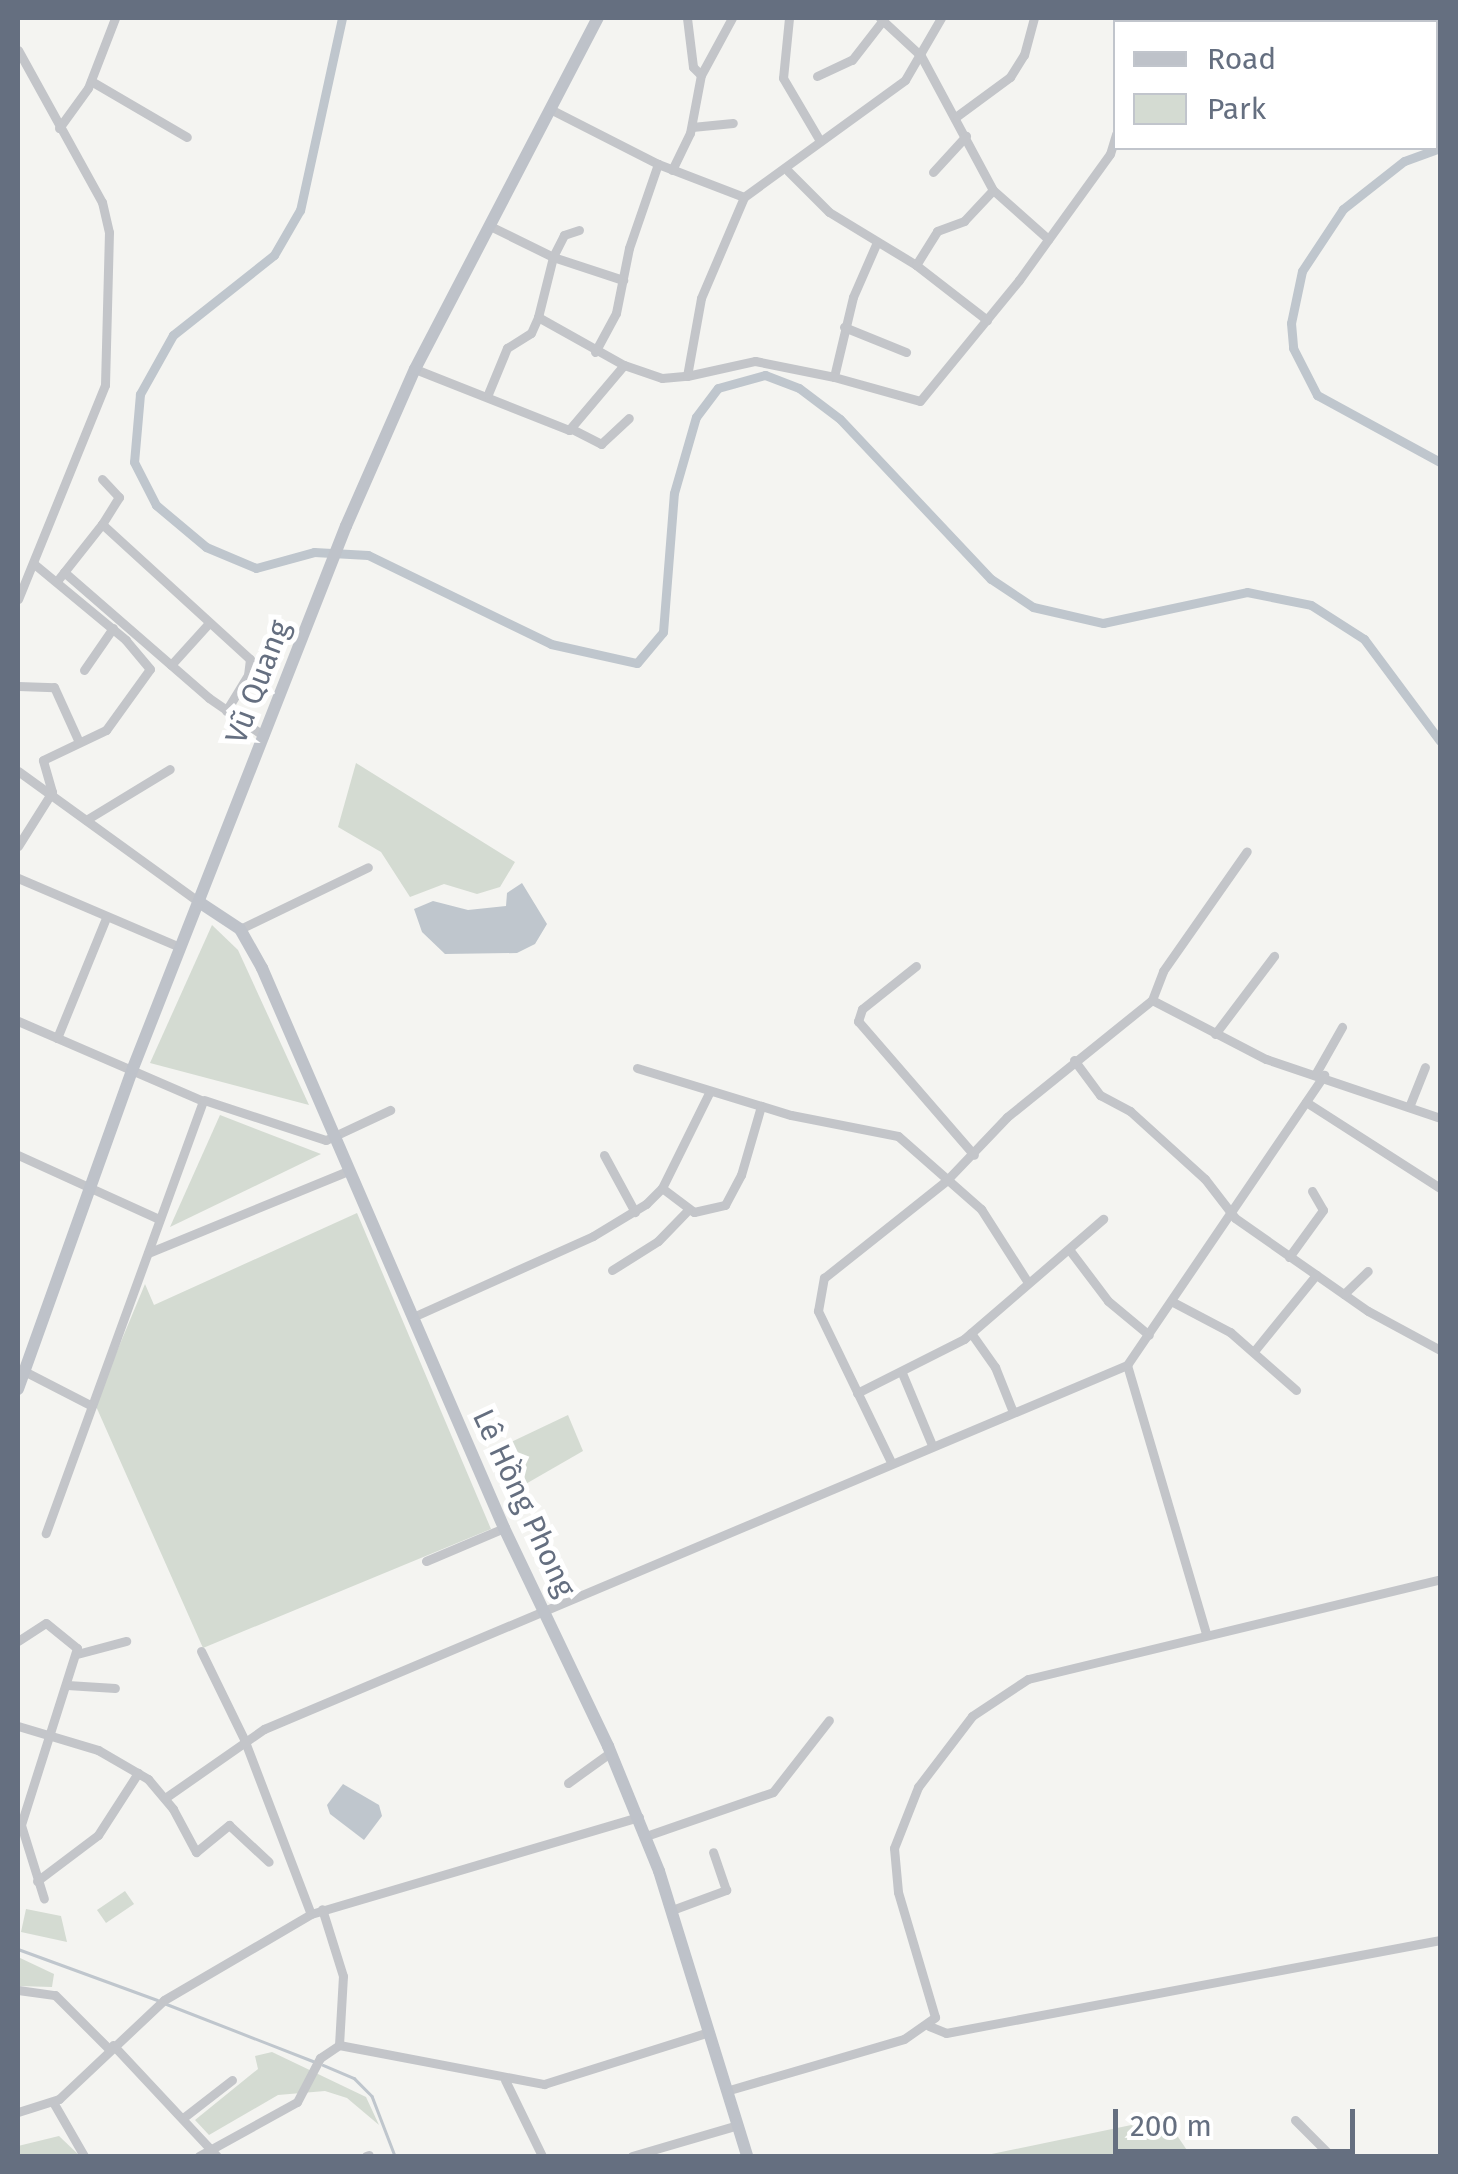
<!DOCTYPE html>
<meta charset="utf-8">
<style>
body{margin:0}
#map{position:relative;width:1458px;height:2174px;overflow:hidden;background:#f4f4f1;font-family:"Fira Sans",sans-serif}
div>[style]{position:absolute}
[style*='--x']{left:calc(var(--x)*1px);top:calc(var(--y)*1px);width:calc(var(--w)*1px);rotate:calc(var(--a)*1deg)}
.green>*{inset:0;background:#d4dbd2}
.water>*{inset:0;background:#bfc6cd}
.stream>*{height:2.5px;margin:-1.25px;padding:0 1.25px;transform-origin:1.25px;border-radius:1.25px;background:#bfc6cd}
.canal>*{height:9px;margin:-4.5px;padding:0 4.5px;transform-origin:4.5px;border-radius:4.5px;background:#bfc6cd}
.street>*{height:9px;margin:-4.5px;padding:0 4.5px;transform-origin:4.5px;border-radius:4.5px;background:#c3c5c9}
.secondary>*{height:12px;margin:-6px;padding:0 6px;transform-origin:6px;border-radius:6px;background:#bec2c9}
span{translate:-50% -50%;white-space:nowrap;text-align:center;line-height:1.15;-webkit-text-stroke:10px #fff;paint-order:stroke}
.street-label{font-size:30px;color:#656f80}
.frame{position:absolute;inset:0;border:20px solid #656f80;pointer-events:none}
.legend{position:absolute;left:1113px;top:20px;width:325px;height:130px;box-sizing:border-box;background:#fff;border:2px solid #c1c5cc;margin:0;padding:12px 18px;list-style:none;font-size:30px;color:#656f80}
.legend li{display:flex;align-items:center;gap:20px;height:50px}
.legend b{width:50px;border:2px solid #c1c5cc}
.scale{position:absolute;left:1113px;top:2109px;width:242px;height:45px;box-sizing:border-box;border:5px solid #656f80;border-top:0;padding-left:12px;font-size:30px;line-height:35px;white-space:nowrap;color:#656f80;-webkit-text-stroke:8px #fff;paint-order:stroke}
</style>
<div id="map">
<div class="green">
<i style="clip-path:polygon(356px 763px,515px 862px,500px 887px,477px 894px,444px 884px,410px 897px,381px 852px,338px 827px)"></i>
<i style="clip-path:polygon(212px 925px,238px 950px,309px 1105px,150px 1063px)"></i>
<i style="clip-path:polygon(220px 1115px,321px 1154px,170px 1227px)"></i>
<i style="clip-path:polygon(357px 1213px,491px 1529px,203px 1648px,95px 1404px,145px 1284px,154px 1305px)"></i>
<i style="clip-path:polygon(568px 1415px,583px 1451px,510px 1493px,494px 1450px)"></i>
<i style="clip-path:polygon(125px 1891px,134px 1904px,106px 1923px,97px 1910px)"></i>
<i style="clip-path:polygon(26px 1909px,61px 1916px,67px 1942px,21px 1932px)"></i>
<i style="clip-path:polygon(18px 1957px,54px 1974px,52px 1987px,18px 1986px)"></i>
<i style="clip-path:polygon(272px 2052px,366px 2097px,379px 2125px,347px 2098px,325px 2091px,278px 2095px,209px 2135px,195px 2120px,258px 2069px,255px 2056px)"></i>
<i style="clip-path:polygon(1165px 2118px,1191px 2156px,982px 2156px)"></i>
<i style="clip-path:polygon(59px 2136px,80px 2156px,18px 2156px,18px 2146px)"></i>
</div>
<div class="water">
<i style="clip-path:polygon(522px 883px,547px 924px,535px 944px,517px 953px,445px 954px,422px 932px,414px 909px,433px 901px,468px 910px,506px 906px,507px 893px)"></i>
<i style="clip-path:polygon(343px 1784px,379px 1805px,382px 1816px,364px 1840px,330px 1814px,327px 1805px)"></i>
</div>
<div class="stream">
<i style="--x:18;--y:1949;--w:148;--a:20.1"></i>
<i style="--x:164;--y:2003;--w:162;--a:21.3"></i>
<i style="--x:323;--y:2065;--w:34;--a:23"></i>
<i style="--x:354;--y:2078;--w:25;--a:45"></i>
<i style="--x:372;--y:2096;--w:64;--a:69"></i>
</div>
<div class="canal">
<i style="--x:342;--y:18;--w:197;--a:102.3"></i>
<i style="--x:300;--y:210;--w:52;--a:120"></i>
<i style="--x:274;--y:255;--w:129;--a:141.6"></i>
<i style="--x:173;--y:335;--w:68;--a:119.2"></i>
<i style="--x:140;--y:394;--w:68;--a:95"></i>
<i style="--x:134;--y:462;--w:48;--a:62.9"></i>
<i style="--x:156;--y:505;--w:65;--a:40"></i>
<i style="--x:206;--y:547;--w:54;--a:22.8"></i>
<i style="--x:256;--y:568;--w:60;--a:-15.4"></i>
<i style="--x:314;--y:552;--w:54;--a:3.2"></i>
<i style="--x:368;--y:555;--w:203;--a:25.9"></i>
<i style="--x:551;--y:644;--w:88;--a:12.5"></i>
<i style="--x:637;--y:663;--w:40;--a:-50"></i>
<i style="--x:663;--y:632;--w:139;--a:-85.5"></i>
<i style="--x:674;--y:493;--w:79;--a:-73.9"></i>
<i style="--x:696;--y:417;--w:36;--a:-53"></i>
<i style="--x:718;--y:388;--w:49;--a:-15.5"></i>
<i style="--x:765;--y:375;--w:36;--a:21"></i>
<i style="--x:799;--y:388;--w:51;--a:37.1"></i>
<i style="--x:840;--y:419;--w:220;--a:46.7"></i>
<i style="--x:991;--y:579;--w:50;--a:33.7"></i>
<i style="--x:1033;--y:607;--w:72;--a:12.9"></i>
<i style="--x:1103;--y:623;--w:147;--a:-12.1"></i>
<i style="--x:1247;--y:592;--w:65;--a:11.5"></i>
<i style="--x:1311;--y:605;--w:63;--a:32.7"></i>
<i style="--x:1364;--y:639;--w:127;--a:53.3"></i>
<i style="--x:1440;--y:148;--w:38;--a:160"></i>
<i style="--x:1404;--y:161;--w:78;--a:141.8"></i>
<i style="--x:1343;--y:209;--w:74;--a:123.5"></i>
<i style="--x:1302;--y:271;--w:53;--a:101.9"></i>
<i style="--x:1291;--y:323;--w:25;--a:85"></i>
<i style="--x:1293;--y:348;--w:53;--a:62.9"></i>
<i style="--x:1317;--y:395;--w:140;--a:28.6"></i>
</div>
<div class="street">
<i style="--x:687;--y:18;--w:49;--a:83"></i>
<i style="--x:693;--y:67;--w:11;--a:45"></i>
<i style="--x:701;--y:75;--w:65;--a:-61.5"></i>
<i style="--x:789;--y:18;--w:60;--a:95.7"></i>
<i style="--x:783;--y:78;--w:71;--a:59.5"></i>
<i style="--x:880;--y:18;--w:56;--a:42.8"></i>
<i style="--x:921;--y:56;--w:152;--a:61.8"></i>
<i style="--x:993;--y:190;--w:74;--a:41.7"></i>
<i style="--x:1130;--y:22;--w:4;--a:-90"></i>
<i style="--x:18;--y:50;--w:174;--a:61.1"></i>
<i style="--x:102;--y:202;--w:31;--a:77"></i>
<i style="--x:109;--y:232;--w:153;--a:91.5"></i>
<i style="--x:105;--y:385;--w:231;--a:112.1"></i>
<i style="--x:817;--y:76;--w:38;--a:-25"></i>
<i style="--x:852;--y:60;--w:51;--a:-52.2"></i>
<i style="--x:91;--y:81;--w:111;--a:30.3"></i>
<i style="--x:552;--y:110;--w:119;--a:27"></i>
<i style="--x:658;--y:164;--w:92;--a:21"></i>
<i style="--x:957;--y:116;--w:66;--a:-36.3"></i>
<i style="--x:1010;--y:77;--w:26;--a:-58"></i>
<i style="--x:1024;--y:55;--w:38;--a:-75"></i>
<i style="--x:692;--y:127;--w:41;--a:-5.6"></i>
<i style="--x:59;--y:128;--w:49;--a:-54.1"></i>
<i style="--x:88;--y:88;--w:75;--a:-68.9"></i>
<i style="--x:672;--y:170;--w:41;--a:-64.1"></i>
<i style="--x:690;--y:133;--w:59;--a:-79.3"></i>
<i style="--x:788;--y:171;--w:58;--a:45"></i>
<i style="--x:829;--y:212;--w:102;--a:31.3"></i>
<i style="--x:916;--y:265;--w:90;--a:37.8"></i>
<i style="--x:933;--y:172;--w:49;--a:-47.5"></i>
<i style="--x:490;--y:226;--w:70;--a:26.2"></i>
<i style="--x:553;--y:257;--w:62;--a:104"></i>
<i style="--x:538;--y:317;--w:98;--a:29.2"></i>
<i style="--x:624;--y:365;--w:40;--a:18.9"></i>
<i style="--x:662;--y:378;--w:25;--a:-5"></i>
<i style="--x:687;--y:376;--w:79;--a:-79.8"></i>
<i style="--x:701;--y:298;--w:110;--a:-66.9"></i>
<i style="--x:744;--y:197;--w:199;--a:-36"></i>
<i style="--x:905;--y:80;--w:72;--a:-59.9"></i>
<i style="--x:579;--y:230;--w:16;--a:162"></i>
<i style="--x:564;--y:235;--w:25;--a:117"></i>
<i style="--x:553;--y:257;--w:74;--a:18.2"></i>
<i style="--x:877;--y:242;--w:60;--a:113.6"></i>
<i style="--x:853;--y:297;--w:82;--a:103.4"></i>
<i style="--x:834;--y:377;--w:89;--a:15.6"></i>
<i style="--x:920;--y:401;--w:156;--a:-50.7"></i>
<i style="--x:1019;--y:280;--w:155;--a:-54.2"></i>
<i style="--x:1110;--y:154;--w:21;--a:-73"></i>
<i style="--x:916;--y:265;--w:40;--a:-58"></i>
<i style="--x:937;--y:231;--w:29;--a:-20"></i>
<i style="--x:964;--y:221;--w:42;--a:-46.9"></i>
<i style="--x:844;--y:327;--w:67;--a:22"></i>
<i style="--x:595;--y:352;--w:44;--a:-61.7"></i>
<i style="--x:616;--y:313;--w:66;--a:-78.7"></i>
<i style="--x:629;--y:248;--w:89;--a:-71"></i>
<i style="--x:415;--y:369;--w:166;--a:21.6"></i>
<i style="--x:569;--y:430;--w:85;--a:-49.8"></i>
<i style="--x:687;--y:376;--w:70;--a:-12.4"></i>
<i style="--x:755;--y:361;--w:81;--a:11.4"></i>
<i style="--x:488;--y:394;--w:50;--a:-67.6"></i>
<i style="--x:507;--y:348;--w:28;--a:-32"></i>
<i style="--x:531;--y:333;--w:17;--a:-66"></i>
<i style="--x:572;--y:429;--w:33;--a:27"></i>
<i style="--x:601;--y:444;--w:38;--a:-43"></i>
<i style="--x:102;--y:479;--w:25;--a:47"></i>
<i style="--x:119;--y:497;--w:32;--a:122"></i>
<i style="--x:64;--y:572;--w:192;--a:41"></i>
<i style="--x:209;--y:698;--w:67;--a:34.6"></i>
<i style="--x:57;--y:581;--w:73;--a:-51.7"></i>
<i style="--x:102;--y:524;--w:200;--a:42.4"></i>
<i style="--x:250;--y:659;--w:16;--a:97"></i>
<i style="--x:248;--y:675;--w:42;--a:121.4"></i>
<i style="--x:171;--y:665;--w:55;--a:-47.9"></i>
<i style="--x:84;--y:670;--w:51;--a:-55.4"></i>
<i style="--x:18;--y:686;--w:36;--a:2"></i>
<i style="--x:54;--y:687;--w:60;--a:65.6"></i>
<i style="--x:18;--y:771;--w:223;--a:35.9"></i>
<i style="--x:86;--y:820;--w:98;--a:-31.3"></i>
<i style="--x:18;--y:846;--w:64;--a:-57.8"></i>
<i style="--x:52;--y:792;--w:33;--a:-106"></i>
<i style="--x:43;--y:760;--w:70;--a:-25.5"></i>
<i style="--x:106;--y:730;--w:75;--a:-54.2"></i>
<i style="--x:150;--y:669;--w:38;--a:-130"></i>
<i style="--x:126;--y:640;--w:119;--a:-140.4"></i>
<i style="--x:18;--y:878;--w:176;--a:23.1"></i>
<i style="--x:240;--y:929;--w:142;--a:-25.8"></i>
<i style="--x:916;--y:966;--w:69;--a:141.5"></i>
<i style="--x:862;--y:1009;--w:13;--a:108"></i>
<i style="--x:858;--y:1021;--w:177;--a:49.1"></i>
<i style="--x:1152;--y:1000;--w:128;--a:27.4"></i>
<i style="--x:1266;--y:1059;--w:184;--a:18.7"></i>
<i style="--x:18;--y:1021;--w:202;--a:23.4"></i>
<i style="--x:203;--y:1101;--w:460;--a:110"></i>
<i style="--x:1215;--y:1034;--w:98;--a:-52.9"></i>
<i style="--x:57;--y:1038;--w:130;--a:-67.8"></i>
<i style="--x:1074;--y:1060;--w:44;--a:53.4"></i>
<i style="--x:1100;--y:1095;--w:34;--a:28"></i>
<i style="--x:1130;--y:1111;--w:101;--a:42.2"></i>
<i style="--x:1205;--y:1179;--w:49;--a:52.4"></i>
<i style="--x:1235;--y:1218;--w:162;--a:35"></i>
<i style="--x:1368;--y:1311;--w:82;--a:28.4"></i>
<i style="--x:637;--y:1068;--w:161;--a:17"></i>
<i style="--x:791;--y:1115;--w:109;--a:11.1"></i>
<i style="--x:898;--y:1136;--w:111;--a:41.3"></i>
<i style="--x:981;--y:1209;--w:85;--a:57.4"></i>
<i style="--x:1316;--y:1073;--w:53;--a:-60.5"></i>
<i style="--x:204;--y:1100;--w:128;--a:18.2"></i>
<i style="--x:326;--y:1140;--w:71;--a:-25.1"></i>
<i style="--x:1306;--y:1102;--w:159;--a:32.7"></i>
<i style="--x:1409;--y:1107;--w:43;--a:-68.2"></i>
<i style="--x:18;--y:1155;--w:155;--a:24.4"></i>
<i style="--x:604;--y:1155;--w:65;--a:61.5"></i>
<i style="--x:662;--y:1188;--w:40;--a:37"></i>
<i style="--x:694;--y:1212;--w:32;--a:-13"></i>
<i style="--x:725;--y:1205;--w:34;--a:-62"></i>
<i style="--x:741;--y:1175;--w:72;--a:-73.8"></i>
<i style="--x:1071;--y:1252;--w:61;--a:52.9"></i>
<i style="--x:1108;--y:1301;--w:53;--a:39.7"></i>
<i style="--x:148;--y:1253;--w:218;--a:-22.3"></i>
<i style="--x:1289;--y:1257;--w:58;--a:-54.1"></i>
<i style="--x:1323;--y:1210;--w:22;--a:-120"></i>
<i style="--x:612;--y:1270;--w:54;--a:-32.2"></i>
<i style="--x:658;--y:1241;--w:43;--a:-45.9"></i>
<i style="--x:1344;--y:1294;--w:33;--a:-44"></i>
<i style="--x:1171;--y:1301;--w:67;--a:27.7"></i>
<i style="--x:1230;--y:1332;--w:88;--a:41.3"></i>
<i style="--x:413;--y:1317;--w:197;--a:-24.2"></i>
<i style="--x:593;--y:1236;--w:62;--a:-31.1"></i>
<i style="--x:646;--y:1204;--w:23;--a:-45"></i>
<i style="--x:662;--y:1188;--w:108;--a:-63.7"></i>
<i style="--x:971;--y:1333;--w:42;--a:54.8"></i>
<i style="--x:995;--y:1367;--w:48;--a:68.2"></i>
<i style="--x:1255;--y:1350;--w:97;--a:-50.9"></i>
<i style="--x:1127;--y:1365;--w:280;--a:73.6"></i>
<i style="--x:24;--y:1371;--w:76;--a:27.2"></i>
<i style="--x:902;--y:1373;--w:78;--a:67.4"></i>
<i style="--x:857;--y:1393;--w:120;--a:-26.8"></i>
<i style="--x:964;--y:1339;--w:184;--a:-40.8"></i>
<i style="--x:891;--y:1462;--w:168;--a:-115.8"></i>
<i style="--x:818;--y:1311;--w:34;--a:-80"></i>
<i style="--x:824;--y:1278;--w:156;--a:-38.5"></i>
<i style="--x:946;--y:1181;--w:88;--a:-46.4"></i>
<i style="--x:1007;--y:1117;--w:186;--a:-38.9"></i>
<i style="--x:1152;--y:1000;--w:31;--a:-69"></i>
<i style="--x:1163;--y:971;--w:146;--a:-55"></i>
<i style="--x:426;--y:1561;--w:85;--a:-22.9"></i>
<i style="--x:18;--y:1641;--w:33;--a:-33"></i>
<i style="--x:46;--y:1623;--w:40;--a:39"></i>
<i style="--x:77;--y:1648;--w:186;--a:107.6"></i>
<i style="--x:21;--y:1825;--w:77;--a:72.7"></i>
<i style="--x:201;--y:1651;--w:98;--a:64"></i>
<i style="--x:244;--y:1739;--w:187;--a:69.1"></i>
<i style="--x:77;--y:1654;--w:51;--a:-14.9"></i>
<i style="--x:67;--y:1685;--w:48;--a:3.6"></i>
<i style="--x:18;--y:1726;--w:84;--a:16.7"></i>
<i style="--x:98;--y:1750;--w:58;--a:30.1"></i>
<i style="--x:148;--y:1779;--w:39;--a:50"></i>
<i style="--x:173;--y:1809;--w:49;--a:61.9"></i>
<i style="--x:196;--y:1852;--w:43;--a:-39.3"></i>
<i style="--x:229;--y:1825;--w:54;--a:42.8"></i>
<i style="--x:568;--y:1783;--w:53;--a:-35.8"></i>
<i style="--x:165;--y:1798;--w:121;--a:-34.9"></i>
<i style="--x:264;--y:1729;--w:937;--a:-22.87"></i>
<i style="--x:1127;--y:1365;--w:351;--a:-55.8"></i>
<i style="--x:646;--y:1836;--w:134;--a:-19.1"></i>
<i style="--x:773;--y:1792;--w:91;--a:-52.1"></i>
<i style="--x:37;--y:1881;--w:76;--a:-37"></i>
<i style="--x:98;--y:1835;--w:74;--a:-57.2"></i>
<i style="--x:672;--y:1910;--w:58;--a:-20.3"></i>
<i style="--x:726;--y:1890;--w:40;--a:-108.9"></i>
<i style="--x:18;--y:1990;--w:37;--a:8"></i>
<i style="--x:55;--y:1995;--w:76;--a:45"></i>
<i style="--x:929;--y:2026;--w:18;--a:22"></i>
<i style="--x:946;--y:2033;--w:503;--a:-10.66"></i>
<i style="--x:113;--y:2045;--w:152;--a:46.9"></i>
<i style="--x:339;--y:2045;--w:209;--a:10.8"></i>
<i style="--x:544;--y:2084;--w:170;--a:-17.5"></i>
<i style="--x:505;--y:2080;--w:85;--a:64"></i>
<i style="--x:726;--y:2091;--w:185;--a:-16.3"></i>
<i style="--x:904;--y:2039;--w:38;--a:-35"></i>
<i style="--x:935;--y:2017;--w:130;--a:-106.5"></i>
<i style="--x:898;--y:1892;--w:44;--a:-95.2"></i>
<i style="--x:894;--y:1848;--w:66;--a:-68.5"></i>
<i style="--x:918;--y:1787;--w:89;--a:-52.7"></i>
<i style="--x:972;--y:1716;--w:67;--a:-33.5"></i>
<i style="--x:1028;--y:1679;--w:424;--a:-13.6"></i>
<i style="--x:53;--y:2102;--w:62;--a:60.1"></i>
<i style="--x:18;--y:2112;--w:43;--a:-17.6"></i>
<i style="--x:59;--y:2099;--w:144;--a:-43.3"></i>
<i style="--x:164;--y:2000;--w:170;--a:-30.3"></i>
<i style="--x:311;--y:1914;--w:342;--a:-16.5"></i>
<i style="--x:183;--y:2118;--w:62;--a:-37.8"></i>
<i style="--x:1295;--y:2120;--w:51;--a:45"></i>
<i style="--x:199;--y:2156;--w:112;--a:-28.9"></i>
<i style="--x:297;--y:2102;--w:50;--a:-62.4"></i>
<i style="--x:320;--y:2058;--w:23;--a:-34"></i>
<i style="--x:339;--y:2045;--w:69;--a:-86.7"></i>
<i style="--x:343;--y:1976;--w:70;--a:-107.4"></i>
<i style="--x:366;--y:2156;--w:3;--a:-18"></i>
<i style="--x:632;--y:2156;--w:110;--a:-16.3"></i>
</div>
<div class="secondary">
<i style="--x:199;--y:902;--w:49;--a:33.4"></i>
<i style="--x:240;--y:929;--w:45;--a:60.6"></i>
<i style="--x:262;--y:968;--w:610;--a:66.63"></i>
<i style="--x:504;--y:1528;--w:242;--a:64.5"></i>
<i style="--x:608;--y:1746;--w:135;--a:67.8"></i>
<i style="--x:659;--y:1871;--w:298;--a:72.8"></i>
<i style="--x:18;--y:1389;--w:341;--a:-70.3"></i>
<i style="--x:133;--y:1068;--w:582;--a:-68.55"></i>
<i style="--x:346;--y:526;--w:171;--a:-66.3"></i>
<i style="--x:415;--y:369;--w:396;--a:-62.5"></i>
</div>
<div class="street-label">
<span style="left:258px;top:682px;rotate:-69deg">Vũ Quang</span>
<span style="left:524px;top:1503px;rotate:65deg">Lê Hồng Phong</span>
</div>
<div class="frame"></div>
<ul class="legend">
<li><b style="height:12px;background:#bec2c9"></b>Road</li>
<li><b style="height:28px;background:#d4dbd2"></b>Park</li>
</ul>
<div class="scale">200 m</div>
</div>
